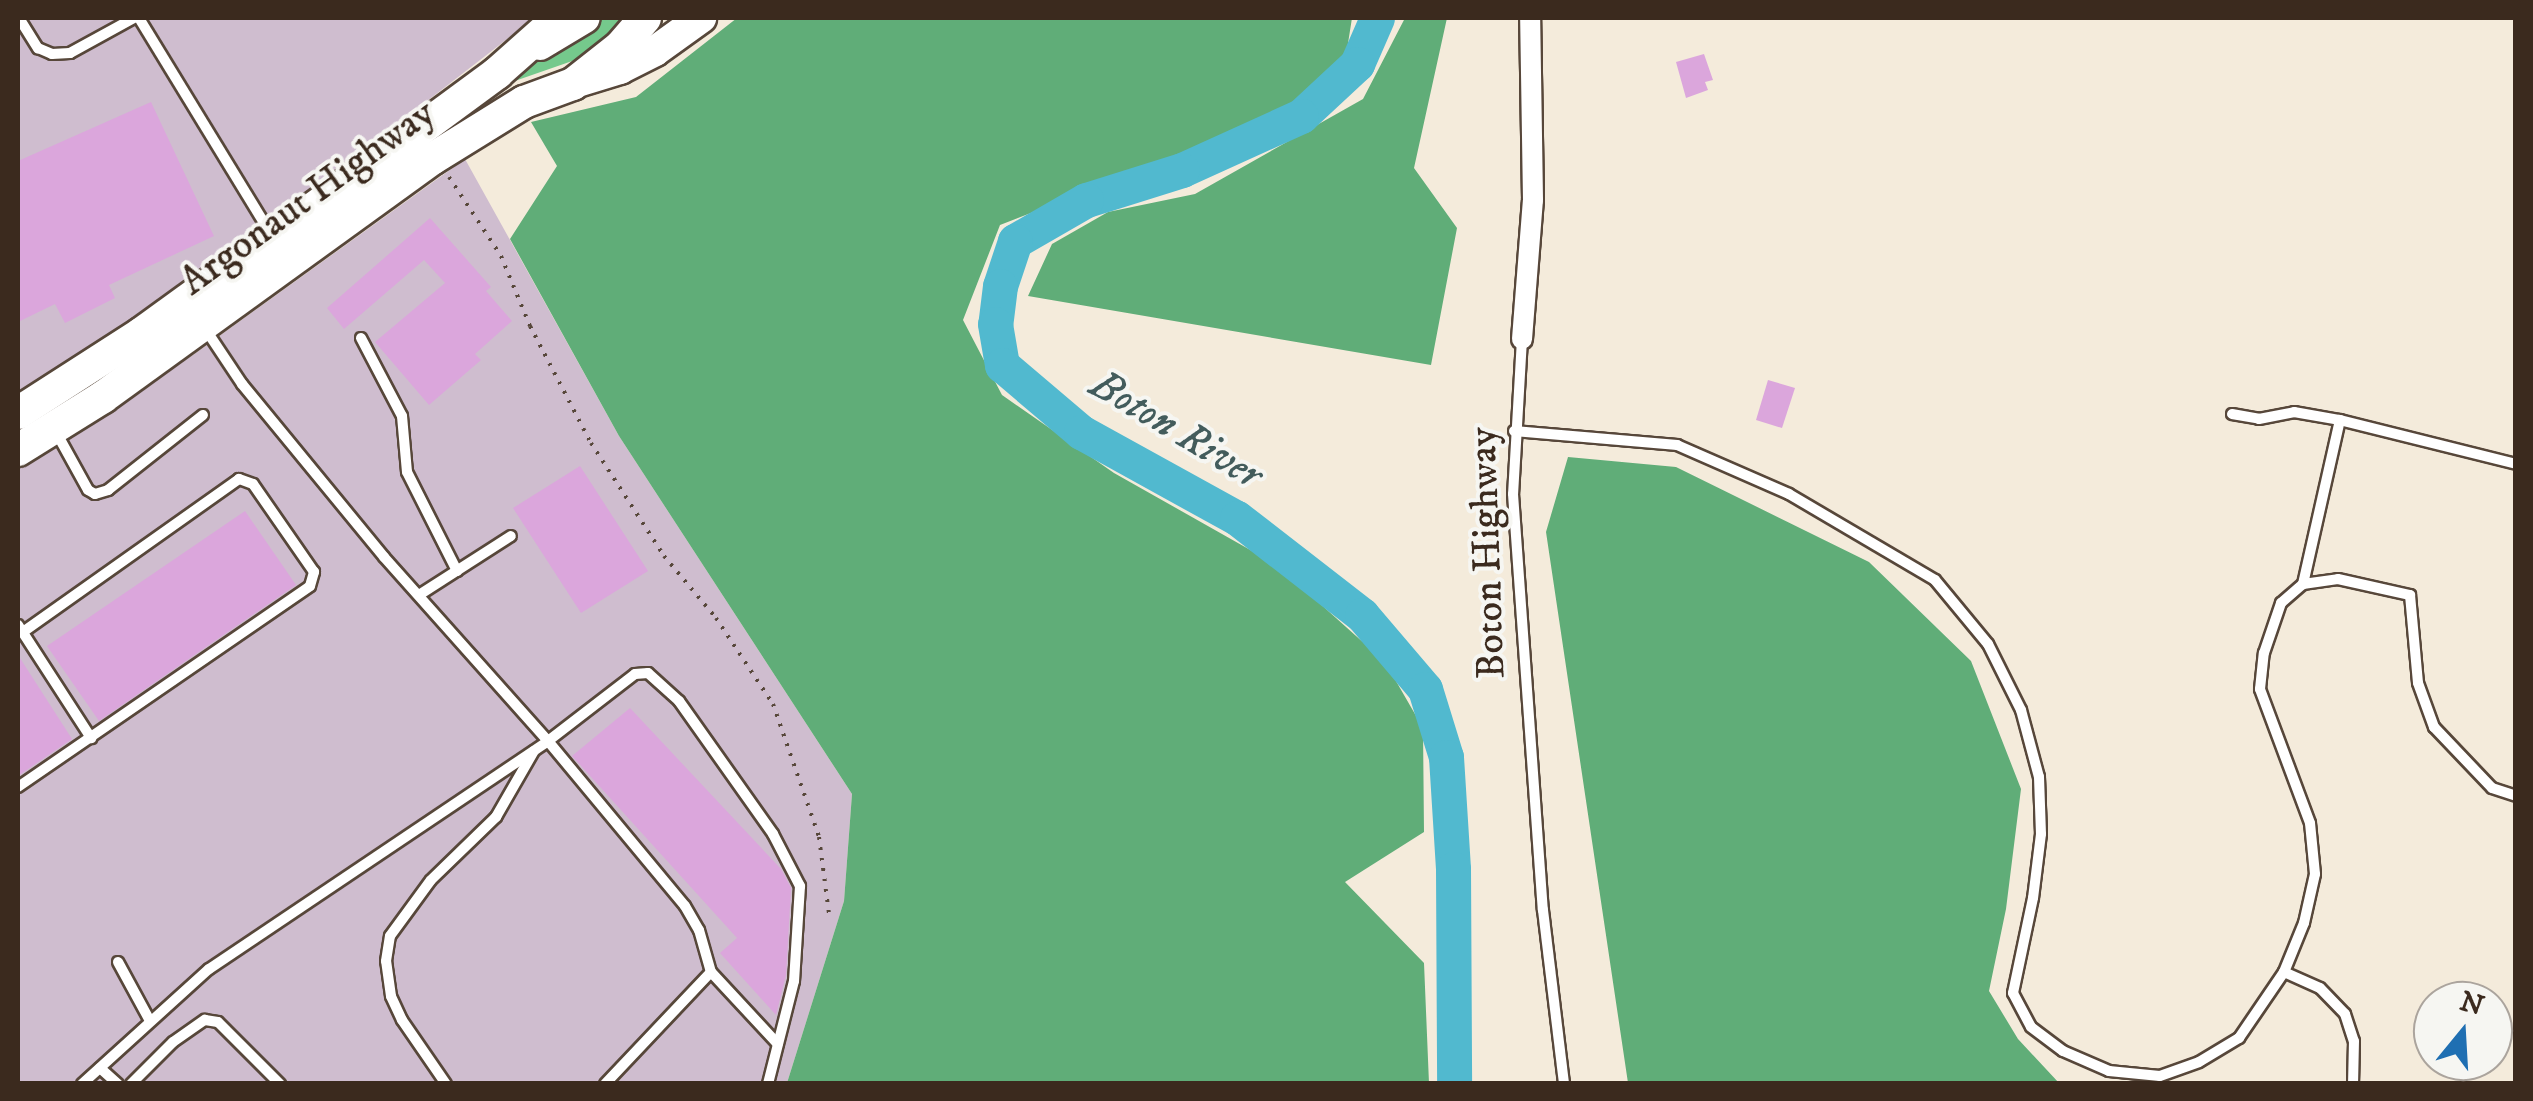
<!DOCTYPE html>
<style>
body{margin:0}
#map{position:relative;width:2533px;height:1101px;overflow:hidden;background:#f4ebdb;font-family:"IM FELL DW Pica",serif}
div>[style]{position:absolute}
[style*='--x']{left:calc(var(--x)*1px);top:calc(var(--y)*1px);width:calc(var(--w)*1px);rotate:calc(var(--a)*1deg)}
.industrial>*{inset:0;background:#cfbdcf}
.green>*{inset:0;background:#75c98c}
.forest>*{inset:0;background:#60ad78}
.river>*{height:35px;margin:-17.5px;padding:0 17.5px;transform-origin:17.5px;border-radius:17.5px;background:#51b9cf}
.building>*{inset:0;background:#dba6dc}
.path>*{height:4px;margin-top:-2px;transform-origin:0;background:repeating-linear-gradient(90deg,#57473a 0 2.5px,transparent 0 10.5px)}
.roads{filter:drop-shadow(2px 0 #57473a) drop-shadow(-2px 0 #57473a) drop-shadow(0 2px #57473a) drop-shadow(0 -2px #57473a)}
.lane>*{height:10px;margin:-5px;padding:0 5px;transform-origin:5px;border-radius:5px;background:#fff}
.street>*{height:20px;margin:-10px;padding:0 10px;transform-origin:10px;border-radius:10px;background:#fff}
.secondary>*{height:30px;margin:-15px;padding:0 15px;transform-origin:15px;border-radius:15px;background:#fff}
.primary>*{height:32px;margin:-16px;padding:0 16px;transform-origin:16px;border-radius:16px;background:#fff}
span{translate:-50% -50%;white-space:nowrap;text-align:center;line-height:1.15;-webkit-text-stroke:8px #f6f6f2;paint-order:stroke}
.street-label{font-size:40px;color:#3b2a1e}
.water-label{font-size:42px;color:#435c5c;font-style:italic}
.frame{position:absolute;inset:0;border:20px solid #3b2a1e;pointer-events:none}
.north{position:absolute;left:2413px;top:981px;width:100px;height:100px;box-sizing:border-box;background:#f6f6f2;border:2px solid #aba49d;border-radius:50%;rotate:18deg;font-size:28px;font-weight:700;line-height:40px;text-align:center;color:#3b2a1e}
.north::after{content:'';display:block;margin:auto;width:35px;height:45px;background:#1f6fb2;clip-path:polygon(50% 0,100% 100%,50% 72%,0 100%)}
</style>
<div id="map">
<div class="industrial">
<i style="clip-path:polygon(18px 18px,534px 18px,266px 226px,18px 399px)"></i>
<i style="clip-path:polygon(465px 159px,619px 436px,852px 794px,844px 901px,787px 1083px,18px 1084px,18px 469px,193px 355px)"></i>
</div>
<div class="green">
<i style="clip-path:polygon(601px 18px,627px 18px,598px 47px,578px 59px,509px 83px,568px 35px)"></i>
</div>
<div class="forest">
<i style="clip-path:polygon(737px 18px,1352px 18px,1346px 56px,1292px 106px,1178px 156px,1000px 225px,963px 320px,1002px 395px,1114px 473px,1277px 565px,1385px 662px,1423px 728px,1424px 832px,1345px 882px,1424px 963px,1429px 1083px,787px 1083px,844px 901px,852px 794px,619px 436px,510px 239px,557px 166px,531px 122px,636px 97px)"></i>
<i style="clip-path:polygon(1405px 18px,1447px 18px,1414px 168px,1457px 228px,1431px 365px,1028px 296px,1052px 244px,1108px 212px,1195px 194px,1363px 99px)"></i>
<i style="clip-path:polygon(1568px 457px,1676px 467px,1869px 562px,1971px 661px,2021px 789px,2006px 909px,1989px 991px,2018px 1039px,2059px 1083px,1628px 1083px,1546px 532px)"></i>
</div>
<div class="river">
<i style="--x:1377;--y:18;--w:50;--a:113.5"></i>
<i style="--x:1357;--y:64;--w:76;--a:137.1"></i>
<i style="--x:1301;--y:116;--w:131;--a:155.6"></i>
<i style="--x:1182;--y:170;--w:101;--a:162.6"></i>
<i style="--x:1086;--y:200;--w:82;--a:150"></i>
<i style="--x:1015;--y:241;--w:47;--a:108.4"></i>
<i style="--x:1000;--y:286;--w:38;--a:97"></i>
<i style="--x:995;--y:324;--w:42;--a:80.3"></i>
<i style="--x:1002;--y:365;--w:104;--a:40.3"></i>
<i style="--x:1081;--y:432;--w:178;--a:28.9"></i>
<i style="--x:1237;--y:518;--w:158;--a:37.8"></i>
<i style="--x:1362;--y:615;--w:97;--a:49.6"></i>
<i style="--x:1425;--y:689;--w:71;--a:72.8"></i>
<i style="--x:1446;--y:757;--w:112;--a:86.4"></i>
<i style="--x:1453;--y:869;--w:215;--a:89.7"></i>
</div>
<div class="building">
<i style="clip-path:polygon(1704px 54px,1713px 80px,1705px 82px,1708px 90px,1686px 98px,1676px 62px)"></i>
<i style="clip-path:polygon(151px 102px,214px 236px,109px 285px,115px 298px,65px 323px,55px 304px,18px 322px,18px 161px)"></i>
<i style="clip-path:polygon(430px 218px,491px 287px,486px 291px,512px 321px,475px 354px,481px 360px,429px 405px,375px 342px,445px 283px,424px 260px,344px 329px,327px 308px)"></i>
<i style="clip-path:polygon(1768px 380px,1795px 388px,1782px 428px,1756px 420px)"></i>
<i style="clip-path:polygon(580px 466px,648px 571px,581px 613px,513px 508px)"></i>
<i style="clip-path:polygon(245px 511px,296px 585px,99px 721px,47px 646px)"></i>
<i style="clip-path:polygon(18px 655px,72px 739px,18px 776px)"></i>
<i style="clip-path:polygon(630px 708px,781px 869px,791px 888px,786px 975px,776px 1015px,720px 953px,737px 938px,572px 756px)"></i>
</div>
<div class="path">
<i style="--x:449;--y:177;--w:95;--a:56.6"></i>
<i style="--x:501;--y:256;--w:76;--a:67.5"></i>
<i style="--x:530;--y:326;--w:132;--a:62.5"></i>
<i style="--x:591;--y:443;--w:135;--a:57.1"></i>
<i style="--x:664;--y:556;--w:81;--a:50"></i>
<i style="--x:716;--y:618;--w:103;--a:56.5"></i>
<i style="--x:773;--y:704;--w:141;--a:70.9"></i>
<i style="--x:819;--y:837;--w:78;--a:82.6"></i>
</div>
<div class="roads">
<div class="lane">
<i style="--x:19;--y:18;--w:36;--a:58"></i>
<i style="--x:38;--y:48;--w:15;--a:23"></i>
<i style="--x:52;--y:54;--w:18;--a:-3"></i>
<i style="--x:70;--y:53;--w:73;--a:-28.7"></i>
<i style="--x:139;--y:18;--w:252;--a:58.6"></i>
<i style="--x:206;--y:330;--w:65;--a:56.3"></i>
<i style="--x:242;--y:384;--w:224;--a:50.6"></i>
<i style="--x:384;--y:557;--w:246;--a:48.3"></i>
<i style="--x:548;--y:741;--w:214;--a:50.3"></i>
<i style="--x:685;--y:906;--w:28;--a:60"></i>
<i style="--x:699;--y:930;--w:44;--a:74.1"></i>
<i style="--x:711;--y:972;--w:98;--a:47.1"></i>
<i style="--x:361;--y:338;--w:88;--a:62.3"></i>
<i style="--x:402;--y:416;--w:56;--a:84.9"></i>
<i style="--x:407;--y:472;--w:111;--a:63.2"></i>
<i style="--x:1522;--y:339;--w:155;--a:93.3"></i>
<i style="--x:1513;--y:494;--w:417;--a:85.9"></i>
<i style="--x:1543;--y:910;--w:175;--a:83.1"></i>
<i style="--x:2232;--y:414;--w:27;--a:10"></i>
<i style="--x:2259;--y:419;--w:36;--a:-11"></i>
<i style="--x:2294;--y:412;--w:47;--a:9.9"></i>
<i style="--x:1514;--y:431;--w:164;--a:4.9"></i>
<i style="--x:1677;--y:445;--w:122;--a:23.6"></i>
<i style="--x:1789;--y:494;--w:169;--a:30.5"></i>
<i style="--x:1935;--y:580;--w:83;--a:50.4"></i>
<i style="--x:1988;--y:644;--w:74;--a:63.4"></i>
<i style="--x:2021;--y:710;--w:69;--a:75"></i>
<i style="--x:2039;--y:777;--w:57;--a:88"></i>
<i style="--x:2041;--y:834;--w:64;--a:97.1"></i>
<i style="--x:2033;--y:898;--w:97;--a:101.9"></i>
<i style="--x:2013;--y:993;--w:38;--a:62"></i>
<i style="--x:2031;--y:1027;--w:40;--a:37"></i>
<i style="--x:2063;--y:1051;--w:50;--a:23.5"></i>
<i style="--x:2109;--y:1071;--w:51;--a:5.6"></i>
<i style="--x:2160;--y:1076;--w:41;--a:-19.7"></i>
<i style="--x:2199;--y:1062;--w:47;--a:-31"></i>
<i style="--x:2239;--y:1038;--w:80;--a:-55.7"></i>
<i style="--x:2284;--y:972;--w:53;--a:-67.8"></i>
<i style="--x:2304;--y:923;--w:50;--a:-77.3"></i>
<i style="--x:2315;--y:874;--w:51;--a:-95.6"></i>
<i style="--x:2310;--y:823;--w:143;--a:-110.5"></i>
<i style="--x:2260;--y:689;--w:36;--a:-84"></i>
<i style="--x:2264;--y:653;--w:53;--a:-71.2"></i>
<i style="--x:2281;--y:603;--w:29;--a:-41"></i>
<i style="--x:2303;--y:584;--w:35;--a:-8"></i>
<i style="--x:2338;--y:579;--w:74;--a:12.5"></i>
<i style="--x:2410;--y:595;--w:88;--a:84.8"></i>
<i style="--x:2418;--y:683;--w:47;--a:70"></i>
<i style="--x:2434;--y:727;--w:84;--a:46.4"></i>
<i style="--x:2492;--y:788;--w:25;--a:18"></i>
<i style="--x:56;--y:432;--w:66;--a:61.1"></i>
<i style="--x:88;--y:490;--w:8;--a:30"></i>
<i style="--x:95;--y:494;--w:14;--a:-17"></i>
<i style="--x:108;--y:490;--w:121;--a:-38.3"></i>
<i style="--x:2303;--y:584;--w:168;--a:-77.3"></i>
<i style="--x:2340;--y:420;--w:181;--a:14"></i>
<i style="--x:419;--y:595;--w:109;--a:-32.7"></i>
<i style="--x:18;--y:625;--w:135;--a:57.1"></i>
<i style="--x:18;--y:787;--w:354;--a:-34.5"></i>
<i style="--x:310;--y:586;--w:15;--a:-74"></i>
<i style="--x:314;--y:572;--w:107;--a:-124.7"></i>
<i style="--x:253;--y:484;--w:15;--a:-160"></i>
<i style="--x:239;--y:479;--w:265;--a:144.7"></i>
<i style="--x:118;--y:962;--w:67;--a:61.5"></i>
<i style="--x:2284;--y:972;--w:39;--a:24"></i>
<i style="--x:2320;--y:988;--w:36;--a:46"></i>
<i style="--x:2345;--y:1014;--w:28;--a:72"></i>
<i style="--x:2354;--y:1041;--w:43;--a:91.3"></i>
<i style="--x:100;--y:1068;--w:24;--a:42"></i>
<i style="--x:82;--y:1084;--w:171;--a:-42.2"></i>
<i style="--x:209;--y:969;--w:409;--a:-33.9"></i>
<i style="--x:548;--y:741;--w:110;--a:-37.6"></i>
<i style="--x:635;--y:674;--w:13;--a:-4"></i>
<i style="--x:648;--y:673;--w:42;--a:42.1"></i>
<i style="--x:679;--y:701;--w:163;--a:54.7"></i>
<i style="--x:773;--y:834;--w:59;--a:62.6"></i>
<i style="--x:800;--y:886;--w:95;--a:93.6"></i>
<i style="--x:794;--y:981;--w:106;--a:104.2"></i>
<i style="--x:131;--y:1084;--w:59;--a:-45"></i>
<i style="--x:173;--y:1042;--w:39;--a:-35"></i>
<i style="--x:205;--y:1020;--w:13;--a:9"></i>
<i style="--x:218;--y:1022;--w:88;--a:45"></i>
<i style="--x:446;--y:1084;--w:78;--a:-124.5"></i>
<i style="--x:402;--y:1020;--w:26;--a:-115"></i>
<i style="--x:391;--y:996;--w:35;--a:-98"></i>
<i style="--x:386;--y:961;--w:25;--a:-81"></i>
<i style="--x:390;--y:936;--w:69;--a:-53.8"></i>
<i style="--x:431;--y:880;--w:91;--a:-44.1"></i>
<i style="--x:496;--y:817;--w:76;--a:-60.1"></i>
<i style="--x:605;--y:1084;--w:154;--a:-46.6"></i>
</div>
<div class="street">
<i style="--x:1522;--y:339;--w:139;--a:-85.5"></i>
<i style="--x:1533;--y:200;--w:182;--a:-90.9"></i>
</div>
<div class="secondary">
<i style="--x:540;--y:45;--w:52;--a:-31"></i>
<i style="--x:581;--y:81;--w:41;--a:-17.1"></i>
<i style="--x:620;--y:69;--w:39;--a:-27"></i>
<i style="--x:655;--y:51;--w:57;--a:-35.7"></i>
</div>
<div class="primary">
<i style="--x:18;--y:413;--w:148;--a:-32.8"></i>
<i style="--x:142;--y:333;--w:160;--a:-35.9"></i>
<i style="--x:272;--y:239;--w:280;--a:-36.4"></i>
<i style="--x:497;--y:73;--w:83;--a:-41.6"></i>
<i style="--x:18;--y:450;--w:100;--a:-31.9"></i>
<i style="--x:103;--y:397;--w:406;--a:-35.9"></i>
<i style="--x:432;--y:159;--w:108;--a:-31.8"></i>
<i style="--x:524;--y:102;--w:52;--a:-20.2"></i>
<i style="--x:573;--y:84;--w:60;--a:-38.2"></i>
<i style="--x:620;--y:47;--w:38;--a:-49"></i>
</div>
</div>
<div class="street-label">
<span style="left:308px;top:198px;rotate:-36deg">Argonaut Highway</span>
<span style="left:1488px;top:553px;rotate:-92deg">Boton Highway</span>
</div>
<div class="water-label">
<span style="left:1176px;top:430px;rotate:31deg">Boton River</span>
</div>
<div class="frame"></div>
<div class="north">N</div>
</div>
